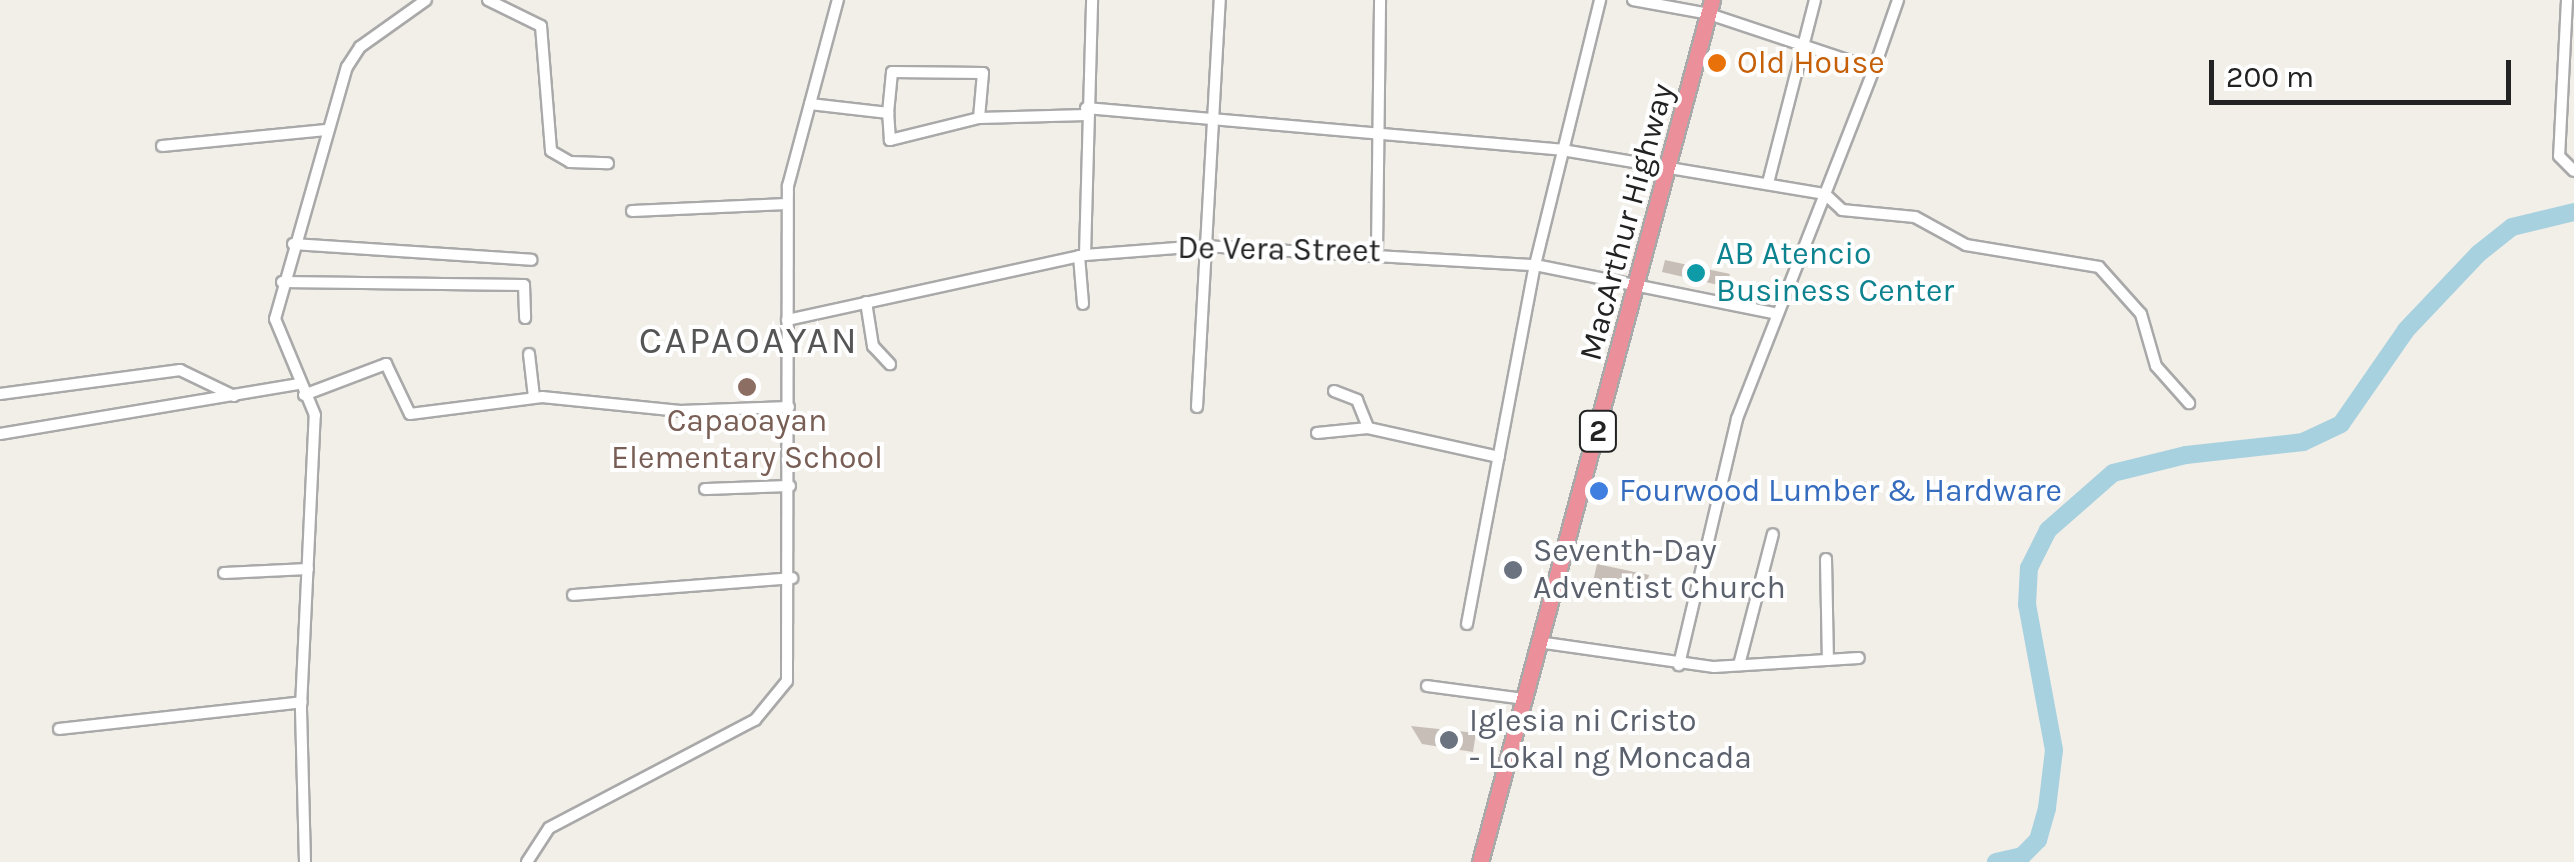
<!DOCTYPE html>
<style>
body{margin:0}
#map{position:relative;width:2574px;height:862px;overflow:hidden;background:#f2efe8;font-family:Karla,sans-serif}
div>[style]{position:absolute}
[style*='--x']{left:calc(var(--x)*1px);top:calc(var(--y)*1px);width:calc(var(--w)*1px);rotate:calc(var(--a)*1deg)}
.river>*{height:18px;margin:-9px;padding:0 9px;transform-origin:9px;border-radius:9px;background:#a8d1e0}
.building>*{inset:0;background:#c7bfb7}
.roads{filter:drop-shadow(2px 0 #a9a9a9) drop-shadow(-2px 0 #a9a9a9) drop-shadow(0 2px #a9a9a9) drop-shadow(0 -2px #a9a9a9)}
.minor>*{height:10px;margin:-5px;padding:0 5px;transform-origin:5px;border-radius:5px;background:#fff}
.highway>*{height:15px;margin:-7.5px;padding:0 7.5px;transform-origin:7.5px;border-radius:7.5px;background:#eb8f9b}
.dots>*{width:28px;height:28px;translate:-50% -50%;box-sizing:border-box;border:5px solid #fff;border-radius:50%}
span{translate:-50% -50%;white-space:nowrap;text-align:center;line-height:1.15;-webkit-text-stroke:8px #fff;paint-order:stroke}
.shield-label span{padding:2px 8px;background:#fff;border:2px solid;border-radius:8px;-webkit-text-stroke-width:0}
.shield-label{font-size:30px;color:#222;font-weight:700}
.food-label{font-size:32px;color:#c56008}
.left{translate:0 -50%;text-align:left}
.street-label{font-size:32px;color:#222}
.culture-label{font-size:32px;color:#0d838f}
.education-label{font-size:32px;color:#785e54}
.shop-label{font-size:32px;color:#366cbe}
.worship-label{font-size:32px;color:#5b616d}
.quarter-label{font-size:38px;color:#555;letter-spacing:2.5px}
.scale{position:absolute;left:2209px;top:60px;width:302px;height:45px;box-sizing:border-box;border:5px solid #222;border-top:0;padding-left:12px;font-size:30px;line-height:35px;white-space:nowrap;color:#222;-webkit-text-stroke:8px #fff;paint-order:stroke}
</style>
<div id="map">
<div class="river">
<i style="--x:1996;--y:862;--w:27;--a:-13"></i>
<i style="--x:2022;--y:856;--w:23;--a:-45"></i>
<i style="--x:2038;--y:840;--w:33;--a:-74"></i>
<i style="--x:2047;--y:808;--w:58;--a:-83.1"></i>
<i style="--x:2054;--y:750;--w:147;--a:-100.5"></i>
<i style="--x:2027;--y:605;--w:37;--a:-87"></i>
<i style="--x:2029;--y:568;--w:42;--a:-63.4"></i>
<i style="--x:2048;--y:530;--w:86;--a:-41.2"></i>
<i style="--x:2113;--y:473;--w:75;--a:-13.9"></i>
<i style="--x:2186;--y:455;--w:118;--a:-6.3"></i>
<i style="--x:2303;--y:442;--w:42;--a:-25.3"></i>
<i style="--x:2341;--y:424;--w:114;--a:-55.3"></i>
<i style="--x:2406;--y:330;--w:105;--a:-46.5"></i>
<i style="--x:2478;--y:254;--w:43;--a:-38.5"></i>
<i style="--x:2512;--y:227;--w:64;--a:-13.6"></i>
</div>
<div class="building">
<i style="clip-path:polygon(1665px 260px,1730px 274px,1727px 287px,1662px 272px)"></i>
<i style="clip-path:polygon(1597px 564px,1649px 575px,1644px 597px,1592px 586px)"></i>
<i style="clip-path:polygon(1411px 726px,1476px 733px,1473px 752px,1422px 744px)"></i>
</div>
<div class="roads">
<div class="minor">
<i style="--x:488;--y:0;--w:59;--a:26.1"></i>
<i style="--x:541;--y:26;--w:125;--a:85.4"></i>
<i style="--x:551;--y:151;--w:22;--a:30"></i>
<i style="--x:570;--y:162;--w:38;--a:2"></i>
<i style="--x:1633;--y:0;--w:77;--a:10.4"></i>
<i style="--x:1709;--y:14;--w:174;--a:18.4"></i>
<i style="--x:1874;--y:69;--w:376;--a:111.4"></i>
<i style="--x:1737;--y:419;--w:253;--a:103.3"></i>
<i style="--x:2567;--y:0;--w:156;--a:92.9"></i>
<i style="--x:2559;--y:156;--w:21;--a:45"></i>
<i style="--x:1874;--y:69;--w:73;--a:-70.8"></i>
<i style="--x:810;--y:104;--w:79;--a:6.6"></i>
<i style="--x:888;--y:113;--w:41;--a:-84.4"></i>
<i style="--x:892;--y:72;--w:91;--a:0.6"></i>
<i style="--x:983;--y:73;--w:45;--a:95.1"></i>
<i style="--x:979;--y:118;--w:92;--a:166.1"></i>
<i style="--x:890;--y:140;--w:27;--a:-94"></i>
<i style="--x:1086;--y:108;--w:478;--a:5"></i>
<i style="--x:1562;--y:150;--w:267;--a:9.5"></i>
<i style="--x:1825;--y:194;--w:23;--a:43"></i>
<i style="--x:1842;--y:210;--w:73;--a:5.5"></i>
<i style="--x:1915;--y:217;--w:58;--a:28.8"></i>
<i style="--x:1966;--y:245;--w:135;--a:9.4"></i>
<i style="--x:2099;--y:267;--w:63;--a:48.2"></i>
<i style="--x:2141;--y:314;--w:54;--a:73.9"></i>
<i style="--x:2156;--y:366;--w:50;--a:48.3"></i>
<i style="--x:979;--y:118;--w:107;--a:-1.6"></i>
<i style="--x:162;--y:146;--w:165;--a:-5.6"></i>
<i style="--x:1768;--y:183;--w:189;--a:-75.6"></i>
<i style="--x:632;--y:211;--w:155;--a:-2.6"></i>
<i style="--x:293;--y:244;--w:239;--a:3.8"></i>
<i style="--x:1377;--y:251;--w:251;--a:-89.3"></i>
<i style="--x:1085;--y:255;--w:255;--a:-88.4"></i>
<i style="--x:1079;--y:256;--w:48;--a:85.2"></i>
<i style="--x:282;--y:282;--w:242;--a:0.7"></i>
<i style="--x:524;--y:285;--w:33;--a:88"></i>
<i style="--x:866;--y:302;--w:45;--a:81"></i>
<i style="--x:873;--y:346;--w:25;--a:47"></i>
<i style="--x:787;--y:320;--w:305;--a:-12.3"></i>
<i style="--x:1085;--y:255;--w:118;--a:-4.4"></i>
<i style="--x:1203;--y:246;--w:333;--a:3.3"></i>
<i style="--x:1535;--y:265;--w:243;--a:11.4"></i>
<i style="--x:529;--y:354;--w:43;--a:83.4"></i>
<i style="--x:1334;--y:391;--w:25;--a:21"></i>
<i style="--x:1357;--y:400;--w:29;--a:68"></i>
<i style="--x:0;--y:394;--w:182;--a:-7.6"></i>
<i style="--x:180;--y:370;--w:60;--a:25.7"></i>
<i style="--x:304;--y:395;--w:88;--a:-20.7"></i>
<i style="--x:386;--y:364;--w:55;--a:64.4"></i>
<i style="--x:410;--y:414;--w:133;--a:-7.3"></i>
<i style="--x:542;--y:397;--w:139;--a:5.8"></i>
<i style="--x:680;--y:411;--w:109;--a:-2.1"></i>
<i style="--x:1197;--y:407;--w:408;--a:-86.8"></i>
<i style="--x:1317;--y:433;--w:51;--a:-5.6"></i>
<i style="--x:1368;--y:428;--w:134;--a:12.5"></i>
<i style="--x:0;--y:434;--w:302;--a:-9.5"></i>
<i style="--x:705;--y:489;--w:85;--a:-2"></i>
<i style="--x:1826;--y:559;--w:101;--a:88.9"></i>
<i style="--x:224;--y:573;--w:84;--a:-2.7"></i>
<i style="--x:573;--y:595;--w:220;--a:-4.4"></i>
<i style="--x:1467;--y:624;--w:365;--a:-79.3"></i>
<i style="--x:1535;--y:265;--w:273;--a:-76.2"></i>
<i style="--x:1538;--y:642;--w:178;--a:8.1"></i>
<i style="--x:1714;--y:667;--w:145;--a:-3.6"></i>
<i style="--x:1739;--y:665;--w:135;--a:-75.5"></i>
<i style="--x:1427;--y:686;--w:98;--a:7.6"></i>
<i style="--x:59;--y:729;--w:244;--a:-6.3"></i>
<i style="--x:305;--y:862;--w:155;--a:-91.5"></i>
<i style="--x:301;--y:707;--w:292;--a:-87.3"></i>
<i style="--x:315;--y:415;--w:104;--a:-112.6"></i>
<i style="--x:275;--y:319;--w:262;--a:-74.1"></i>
<i style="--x:347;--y:67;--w:24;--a:-57"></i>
<i style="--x:360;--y:47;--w:81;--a:-35.5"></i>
<i style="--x:527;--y:862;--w:40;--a:-57.1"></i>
<i style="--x:549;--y:828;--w:233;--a:-27.7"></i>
<i style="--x:755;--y:720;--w:50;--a:-50.6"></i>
<i style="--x:787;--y:681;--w:495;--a:-89.9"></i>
<i style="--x:788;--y:186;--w:193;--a:-75"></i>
</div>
<div class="highway">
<i style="--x:1480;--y:862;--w:893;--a:-74.94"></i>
</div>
</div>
<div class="dots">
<i style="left:1717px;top:63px;background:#e8710a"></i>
<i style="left:1696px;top:273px;background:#0f9aa8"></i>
<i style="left:747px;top:387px;background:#8d6e63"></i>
<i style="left:1599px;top:491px;background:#3f7fe0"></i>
<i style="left:1513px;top:570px;background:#6b7280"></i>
<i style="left:1449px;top:740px;background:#6b7280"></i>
</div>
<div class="shield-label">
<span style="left:1598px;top:431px">2</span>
</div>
<div class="food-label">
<span class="left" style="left:1737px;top:63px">Old House</span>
</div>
<div class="street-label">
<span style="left:1627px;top:222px;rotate:-75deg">MacArthur Highway</span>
<span style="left:1279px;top:250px;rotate:1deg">De Vera Street</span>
</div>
<div class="culture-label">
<span class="left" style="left:1716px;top:273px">AB Atencio<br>Business Center</span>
</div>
<div class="education-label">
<span style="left:747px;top:440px">Capaoayan<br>Elementary School</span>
</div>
<div class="shop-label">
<span class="left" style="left:1619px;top:491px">Fourwood Lumber &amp; Hardware</span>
</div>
<div class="worship-label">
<span class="left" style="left:1533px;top:570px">Seventh-Day<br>Adventist Church</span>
<span class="left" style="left:1469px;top:740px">Iglesia ni Cristo<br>- Lokal ng Moncada</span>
</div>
<div class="quarter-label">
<span style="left:749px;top:341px">CAPAOAYAN</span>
</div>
<div class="scale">200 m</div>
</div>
